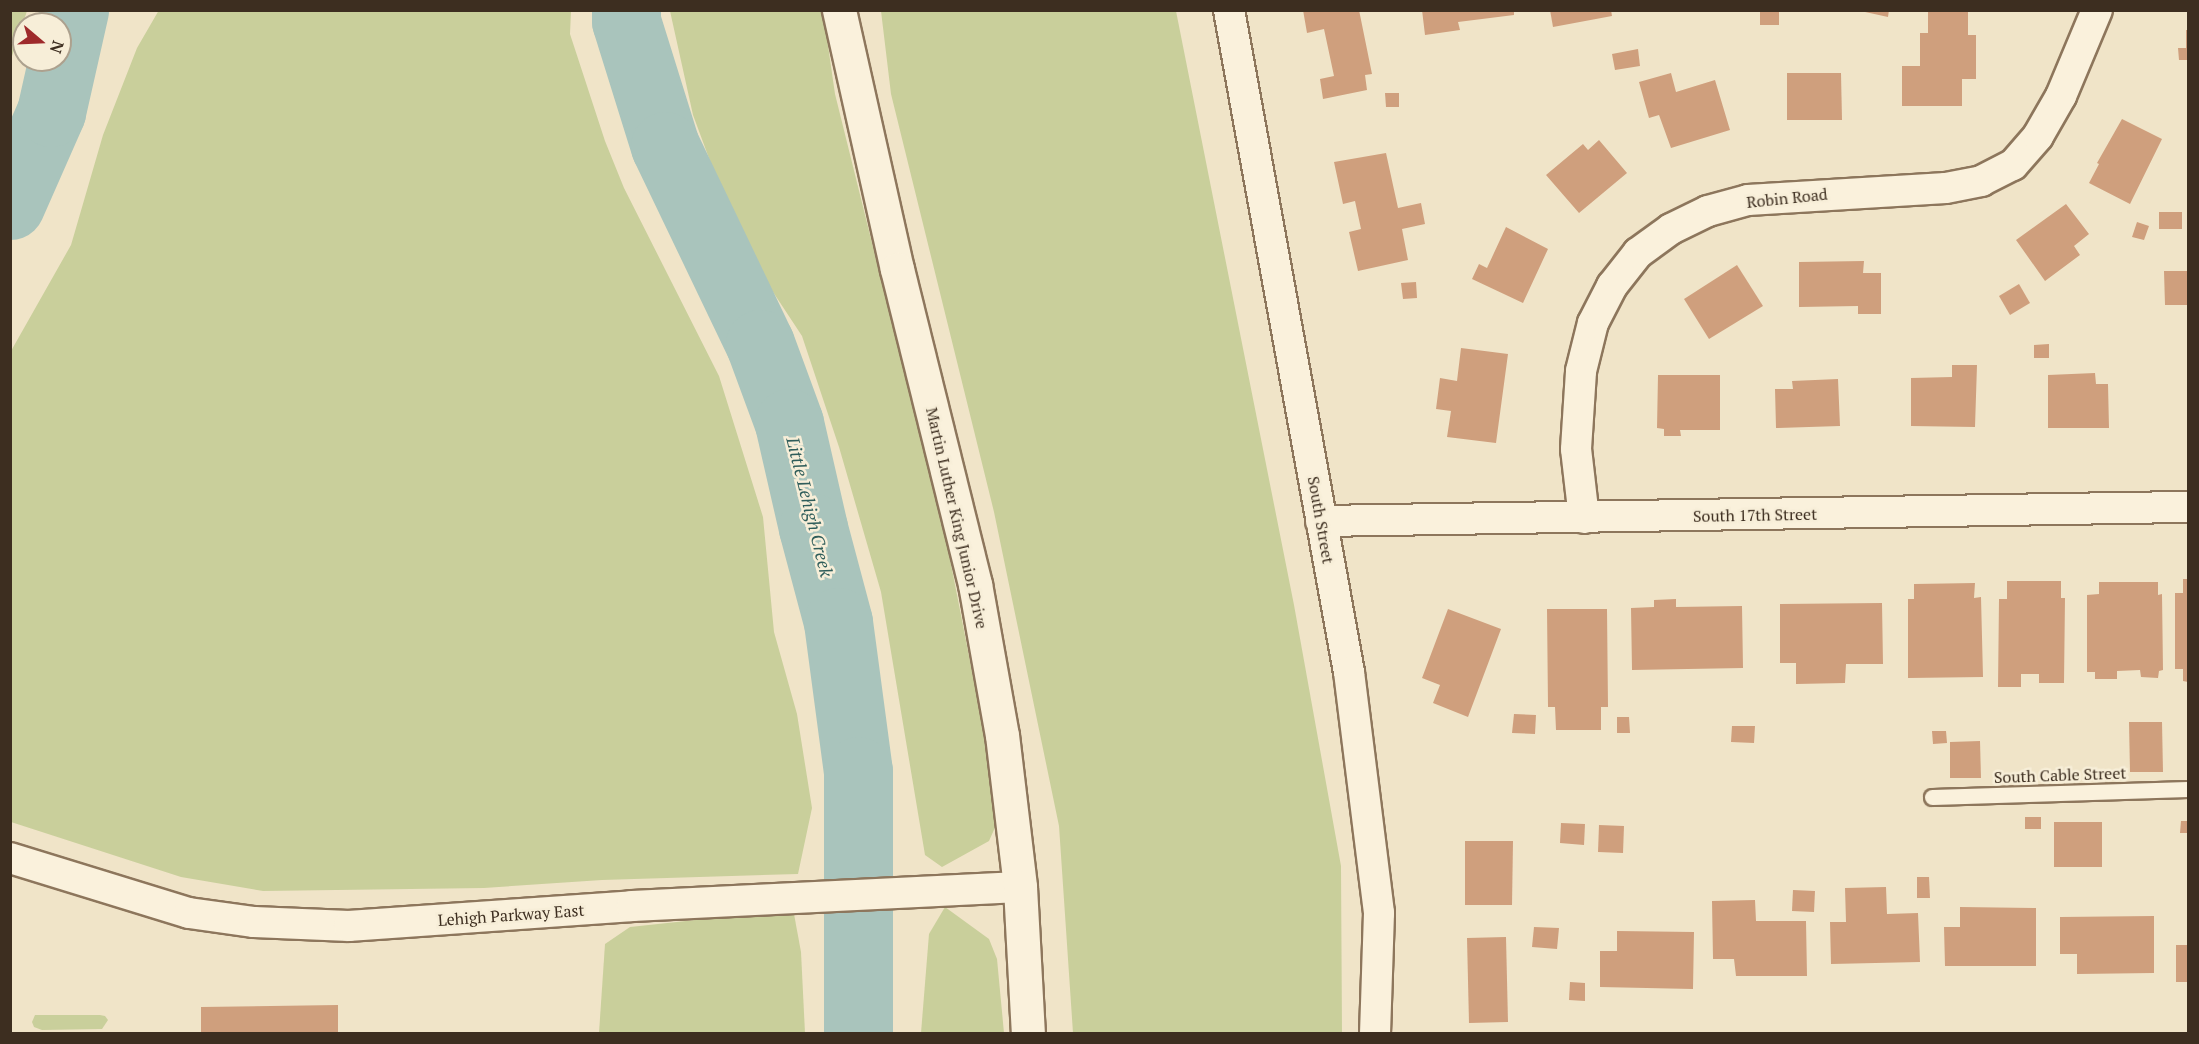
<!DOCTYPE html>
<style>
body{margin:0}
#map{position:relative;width:2199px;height:1044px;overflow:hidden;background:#f0e4c8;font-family:"PT Serif",serif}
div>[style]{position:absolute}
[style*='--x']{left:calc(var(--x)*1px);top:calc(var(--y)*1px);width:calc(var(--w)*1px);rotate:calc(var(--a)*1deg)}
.green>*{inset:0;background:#c9cf9b}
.river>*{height:69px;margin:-34.5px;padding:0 34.5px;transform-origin:34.5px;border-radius:34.5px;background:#a9c4bc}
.building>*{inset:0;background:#cf9f7d}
.roads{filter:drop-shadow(2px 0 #8d765c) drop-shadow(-2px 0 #8d765c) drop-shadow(0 2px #8d765c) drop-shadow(0 -2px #8d765c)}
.lane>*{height:15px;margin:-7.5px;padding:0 7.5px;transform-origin:7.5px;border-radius:7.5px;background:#faf1dc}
.street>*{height:30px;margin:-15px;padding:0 15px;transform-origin:15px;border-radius:15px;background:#faf1dc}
.secondary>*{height:33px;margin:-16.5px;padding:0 16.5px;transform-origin:16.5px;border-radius:16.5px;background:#faf1dc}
span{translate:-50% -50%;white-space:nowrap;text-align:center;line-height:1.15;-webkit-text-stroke:5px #f7eed8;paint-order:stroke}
.street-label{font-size:16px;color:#3d2e20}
.water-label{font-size:18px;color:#2f5d5a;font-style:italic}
.frame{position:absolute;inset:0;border:12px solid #3d2e20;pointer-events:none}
.north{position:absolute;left:12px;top:12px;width:60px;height:60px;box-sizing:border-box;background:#f7eed8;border:2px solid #ada18e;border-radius:50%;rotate:109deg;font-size:16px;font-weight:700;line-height:24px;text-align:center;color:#3d2e20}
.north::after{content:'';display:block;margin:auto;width:21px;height:27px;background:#9e2a2b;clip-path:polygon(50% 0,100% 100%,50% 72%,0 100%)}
</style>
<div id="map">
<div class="green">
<i style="clip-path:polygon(11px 10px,27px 11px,11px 59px,10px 11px)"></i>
<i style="clip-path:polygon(159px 10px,571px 11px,570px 34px,605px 141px,624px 188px,719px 376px,763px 517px,774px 632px,797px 714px,812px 808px,798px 874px,602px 880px,484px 888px,263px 891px,181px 877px,11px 822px,11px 351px,71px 245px,103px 135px,137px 48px)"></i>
<i style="clip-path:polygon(670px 11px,823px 11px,835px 94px,948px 549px,981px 717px,997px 823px,989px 841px,942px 867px,925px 855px,881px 592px,839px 447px,802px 336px,740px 242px,693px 115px)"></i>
<i style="clip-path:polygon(881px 11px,1176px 11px,1294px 605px,1341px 866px,1342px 1033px,1073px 1033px,1059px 826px,994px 512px,891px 94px)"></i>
<i style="clip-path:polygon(945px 907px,989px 939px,997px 959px,1004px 1033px,921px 1033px,929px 934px)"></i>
<i style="clip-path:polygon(794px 914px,801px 952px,805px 1033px,599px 1033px,605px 944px,630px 927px,714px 918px)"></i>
<i style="clip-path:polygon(35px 1015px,100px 1015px,105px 1016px,108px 1020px,102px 1029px,42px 1030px,34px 1027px,32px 1022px)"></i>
</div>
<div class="river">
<i style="--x:626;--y:10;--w:11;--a:90"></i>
<i style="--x:626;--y:21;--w:131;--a:72.7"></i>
<i style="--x:665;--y:146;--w:220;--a:64.4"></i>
<i style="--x:760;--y:344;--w:84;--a:69.8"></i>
<i style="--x:789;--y:423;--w:108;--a:77.1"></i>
<i style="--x:813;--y:528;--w:97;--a:75.1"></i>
<i style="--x:838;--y:622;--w:150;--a:82.4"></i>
<i style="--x:858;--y:771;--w:263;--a:90"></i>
<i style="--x:10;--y:205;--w:102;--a:-66.2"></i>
<i style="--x:51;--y:112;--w:105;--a:-77.3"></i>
</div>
<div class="building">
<i style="clip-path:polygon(1303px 10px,1359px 10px,1372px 74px,1365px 75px,1367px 90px,1323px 99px,1320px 79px,1334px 76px,1324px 29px,1307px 33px)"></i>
<i style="clip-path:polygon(1422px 10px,1514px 10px,1514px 15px,1458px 22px,1460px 30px,1425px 35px)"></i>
<i style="clip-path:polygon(1550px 10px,1611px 10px,1612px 16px,1553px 27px)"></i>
<i style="clip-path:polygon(1760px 10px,1779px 10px,1779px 25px,1760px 25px)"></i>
<i style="clip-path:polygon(1856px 10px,1889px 10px,1888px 17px)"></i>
<i style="clip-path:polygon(1928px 10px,1968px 10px,1968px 35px,1976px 35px,1976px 79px,1962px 79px,1962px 106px,1902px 106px,1902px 66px,1920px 66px,1920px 33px,1928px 33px)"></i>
<i style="clip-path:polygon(2186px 30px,2188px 30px,2188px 60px,2179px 60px,2178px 48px,2186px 48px)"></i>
<i style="clip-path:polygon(1638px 49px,1640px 66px,1615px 70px,1612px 54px)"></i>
<i style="clip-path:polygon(1671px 73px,1676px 92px,1715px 80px,1730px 130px,1671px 148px,1659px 115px,1649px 118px,1639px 82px)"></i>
<i style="clip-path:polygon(1787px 73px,1841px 73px,1842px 120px,1787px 120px)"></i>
<i style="clip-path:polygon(1385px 93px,1399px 93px,1399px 107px,1386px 107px)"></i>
<i style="clip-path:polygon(2122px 119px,2162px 139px,2130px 204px,2089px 183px,2099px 164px,2097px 163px)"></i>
<i style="clip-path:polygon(1599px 140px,1627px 173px,1579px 213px,1546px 175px,1583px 144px,1588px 150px)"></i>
<i style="clip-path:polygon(1386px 153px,1398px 208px,1421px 203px,1425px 224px,1402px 229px,1408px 260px,1358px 271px,1349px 232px,1361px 229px,1355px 201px,1343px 204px,1334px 162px)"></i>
<i style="clip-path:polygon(2066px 204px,2089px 234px,2074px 246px,2080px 255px,2045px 281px,2016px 240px)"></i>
<i style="clip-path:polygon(2159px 212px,2182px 212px,2182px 229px,2159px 229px)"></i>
<i style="clip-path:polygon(2137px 222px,2149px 226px,2144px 240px,2132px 237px)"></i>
<i style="clip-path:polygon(1506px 227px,1548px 249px,1523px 303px,1472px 279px,1479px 264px,1487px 268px)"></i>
<i style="clip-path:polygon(1864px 261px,1863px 273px,1881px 273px,1881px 314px,1858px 314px,1858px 306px,1799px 307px,1799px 262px)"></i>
<i style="clip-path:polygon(1737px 265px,1763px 306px,1709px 339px,1684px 299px)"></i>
<i style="clip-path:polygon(2164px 271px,2188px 271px,2188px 305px,2165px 305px)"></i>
<i style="clip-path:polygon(1416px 282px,1417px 298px,1403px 299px,1401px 283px)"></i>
<i style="clip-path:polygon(2019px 284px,2030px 303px,2010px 315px,1999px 296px)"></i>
<i style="clip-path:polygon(2049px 344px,2049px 358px,2034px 358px,2034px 345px)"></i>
<i style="clip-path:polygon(1461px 348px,1508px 354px,1496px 443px,1447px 437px,1451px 411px,1436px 409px,1440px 378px,1457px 381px)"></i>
<i style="clip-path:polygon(1952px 365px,1977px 365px,1975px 427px,1911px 426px,1911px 378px,1952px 377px)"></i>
<i style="clip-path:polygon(2095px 373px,2096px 384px,2108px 384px,2109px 428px,2048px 428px,2048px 375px)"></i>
<i style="clip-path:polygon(1658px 375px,1720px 375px,1720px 430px,1680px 430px,1681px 436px,1664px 436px,1664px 429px,1657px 428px)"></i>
<i style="clip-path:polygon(1838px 379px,1840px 426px,1776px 428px,1775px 389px,1793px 389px,1792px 381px)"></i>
<i style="clip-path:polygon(2183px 579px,2188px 579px,2188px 682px,2183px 681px,2183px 669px,2175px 669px,2175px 593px,2183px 593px)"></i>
<i style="clip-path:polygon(2007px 581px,2061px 581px,2061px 598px,2065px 598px,2064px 683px,2039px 683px,2039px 674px,2021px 674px,2021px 687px,1998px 687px,1999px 599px,2007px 599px)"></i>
<i style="clip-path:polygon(2099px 582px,2158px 582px,2158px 595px,2162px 594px,2163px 670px,2159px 671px,2158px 678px,2141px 677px,2140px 670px,2117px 671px,2117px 679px,2095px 679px,2095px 672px,2087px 672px,2087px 595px,2099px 594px)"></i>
<i style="clip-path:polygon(1975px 583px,1974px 598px,1981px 597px,1983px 677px,1908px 678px,1908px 599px,1914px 599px,1914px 584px)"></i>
<i style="clip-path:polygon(1676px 599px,1676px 607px,1742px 606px,1743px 668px,1632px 670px,1631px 608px,1654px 607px,1654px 600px)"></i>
<i style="clip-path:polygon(1882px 603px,1883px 664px,1846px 664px,1845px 683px,1796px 684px,1796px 663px,1780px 663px,1780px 604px)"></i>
<i style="clip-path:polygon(1448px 609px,1501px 629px,1468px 717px,1433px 703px,1440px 685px,1422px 678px)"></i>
<i style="clip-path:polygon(1547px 609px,1607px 609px,1608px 707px,1601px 707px,1601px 730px,1556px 730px,1555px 707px,1548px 707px)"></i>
<i style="clip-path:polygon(1514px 714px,1536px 715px,1535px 734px,1512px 733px)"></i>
<i style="clip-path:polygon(1617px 717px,1629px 717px,1630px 733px,1617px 733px)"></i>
<i style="clip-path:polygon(2129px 722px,2162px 722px,2163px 772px,2130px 772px)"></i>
<i style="clip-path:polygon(1732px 726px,1755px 726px,1754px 743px,1731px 742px)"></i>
<i style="clip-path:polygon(1932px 731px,1946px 731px,1947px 743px,1933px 744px)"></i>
<i style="clip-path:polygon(1980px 741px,1981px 778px,1950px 778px,1950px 742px)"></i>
<i style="clip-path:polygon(2025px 817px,2041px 817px,2041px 829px,2025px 829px)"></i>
<i style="clip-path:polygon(2181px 821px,2188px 821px,2188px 833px,2180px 833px)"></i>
<i style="clip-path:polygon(2054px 822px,2102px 822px,2102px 867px,2054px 867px)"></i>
<i style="clip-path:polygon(1561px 823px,1585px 824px,1584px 845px,1560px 843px)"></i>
<i style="clip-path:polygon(1599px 825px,1624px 826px,1623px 853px,1598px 852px)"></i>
<i style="clip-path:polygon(1465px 841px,1513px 841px,1512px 905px,1465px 905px)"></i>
<i style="clip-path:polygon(1917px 877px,1929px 877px,1930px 898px,1917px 898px)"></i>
<i style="clip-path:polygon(1886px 887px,1887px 914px,1918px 913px,1920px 962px,1831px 964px,1830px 922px,1846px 922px,1845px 888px)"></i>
<i style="clip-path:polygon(1793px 890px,1815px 891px,1814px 912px,1792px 911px)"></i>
<i style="clip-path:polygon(1755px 900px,1756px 921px,1806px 921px,1807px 976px,1736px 976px,1734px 959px,1713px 959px,1712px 901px)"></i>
<i style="clip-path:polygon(1960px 907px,2036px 908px,2036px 966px,1945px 966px,1944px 927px,1960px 927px)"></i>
<i style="clip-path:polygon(2154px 916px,2154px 973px,2077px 974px,2077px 954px,2060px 954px,2060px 917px)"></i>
<i style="clip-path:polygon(1534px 927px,1559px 928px,1557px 949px,1532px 947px)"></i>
<i style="clip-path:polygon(1617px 931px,1694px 932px,1693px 989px,1600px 987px,1600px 951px,1617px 951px)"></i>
<i style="clip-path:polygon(1506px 937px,1508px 1022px,1469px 1023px,1467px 938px)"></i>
<i style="clip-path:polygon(2176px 945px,2188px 945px,2188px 982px,2176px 982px)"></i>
<i style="clip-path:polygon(1570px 982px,1585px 983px,1585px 1001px,1569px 1000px)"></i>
<i style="clip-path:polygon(338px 1005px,338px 1033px,201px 1034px,201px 1007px)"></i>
</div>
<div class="roads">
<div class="lane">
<i style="--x:1932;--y:797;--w:256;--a:-1.8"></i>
</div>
<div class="street">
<i style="--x:1229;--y:10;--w:673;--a:79.73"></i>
<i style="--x:1349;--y:672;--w:243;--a:82.9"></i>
<i style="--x:1379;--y:913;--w:121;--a:91.9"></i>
<i style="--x:1584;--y:518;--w:69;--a:-96.6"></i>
<i style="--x:1576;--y:449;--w:78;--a:-86.3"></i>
<i style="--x:1581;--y:371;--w:49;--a:-76"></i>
<i style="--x:1593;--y:323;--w:42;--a:-62.8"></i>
<i style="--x:1612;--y:286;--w:42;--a:-51.8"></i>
<i style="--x:1638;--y:253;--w:41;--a:-36"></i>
<i style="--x:1671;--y:229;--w:41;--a:-25.9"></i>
<i style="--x:1708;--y:211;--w:41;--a:-15.4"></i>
<i style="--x:1748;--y:200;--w:198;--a:-3.5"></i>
<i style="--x:1946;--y:188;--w:36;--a:-11"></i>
<i style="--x:1981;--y:181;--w:36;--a:-27"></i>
<i style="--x:2013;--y:165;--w:38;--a:-49"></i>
<i style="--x:2038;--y:136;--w:46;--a:-60.1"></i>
<i style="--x:2061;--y:96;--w:93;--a:-67.3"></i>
<i style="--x:1321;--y:521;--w:867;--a:-0.93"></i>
<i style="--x:10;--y:858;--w:187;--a:17.1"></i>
<i style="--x:189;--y:913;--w:66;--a:7.9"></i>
<i style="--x:254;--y:922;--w:95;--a:2.4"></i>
<i style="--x:349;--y:926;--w:284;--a:-4"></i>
<i style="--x:632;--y:906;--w:388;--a:-2.8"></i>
</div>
<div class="secondary">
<i style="--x:839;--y:10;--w:265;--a:77.4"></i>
<i style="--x:897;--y:269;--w:325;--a:76.1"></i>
<i style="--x:975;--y:584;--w:153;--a:79.9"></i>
<i style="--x:1002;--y:735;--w:153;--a:83.2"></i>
<i style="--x:1020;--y:887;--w:147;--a:86.9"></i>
</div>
</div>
<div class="street-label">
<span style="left:1787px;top:198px;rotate:-6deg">Robin Road</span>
<span style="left:1755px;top:515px;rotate:-1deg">South 17th Street</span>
<span style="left:957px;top:518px;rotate:77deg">Martin Luther King Junior Drive</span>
<span style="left:1321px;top:520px;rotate:80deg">South Street</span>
<span style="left:2060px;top:775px;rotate:-2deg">South Cable Street</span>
<span style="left:511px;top:915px;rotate:-4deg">Lehigh Parkway East</span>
</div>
<div class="water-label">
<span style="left:810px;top:507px;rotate:76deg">Little Lehigh Creek</span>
</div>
<div class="frame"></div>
<div class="north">N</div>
</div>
